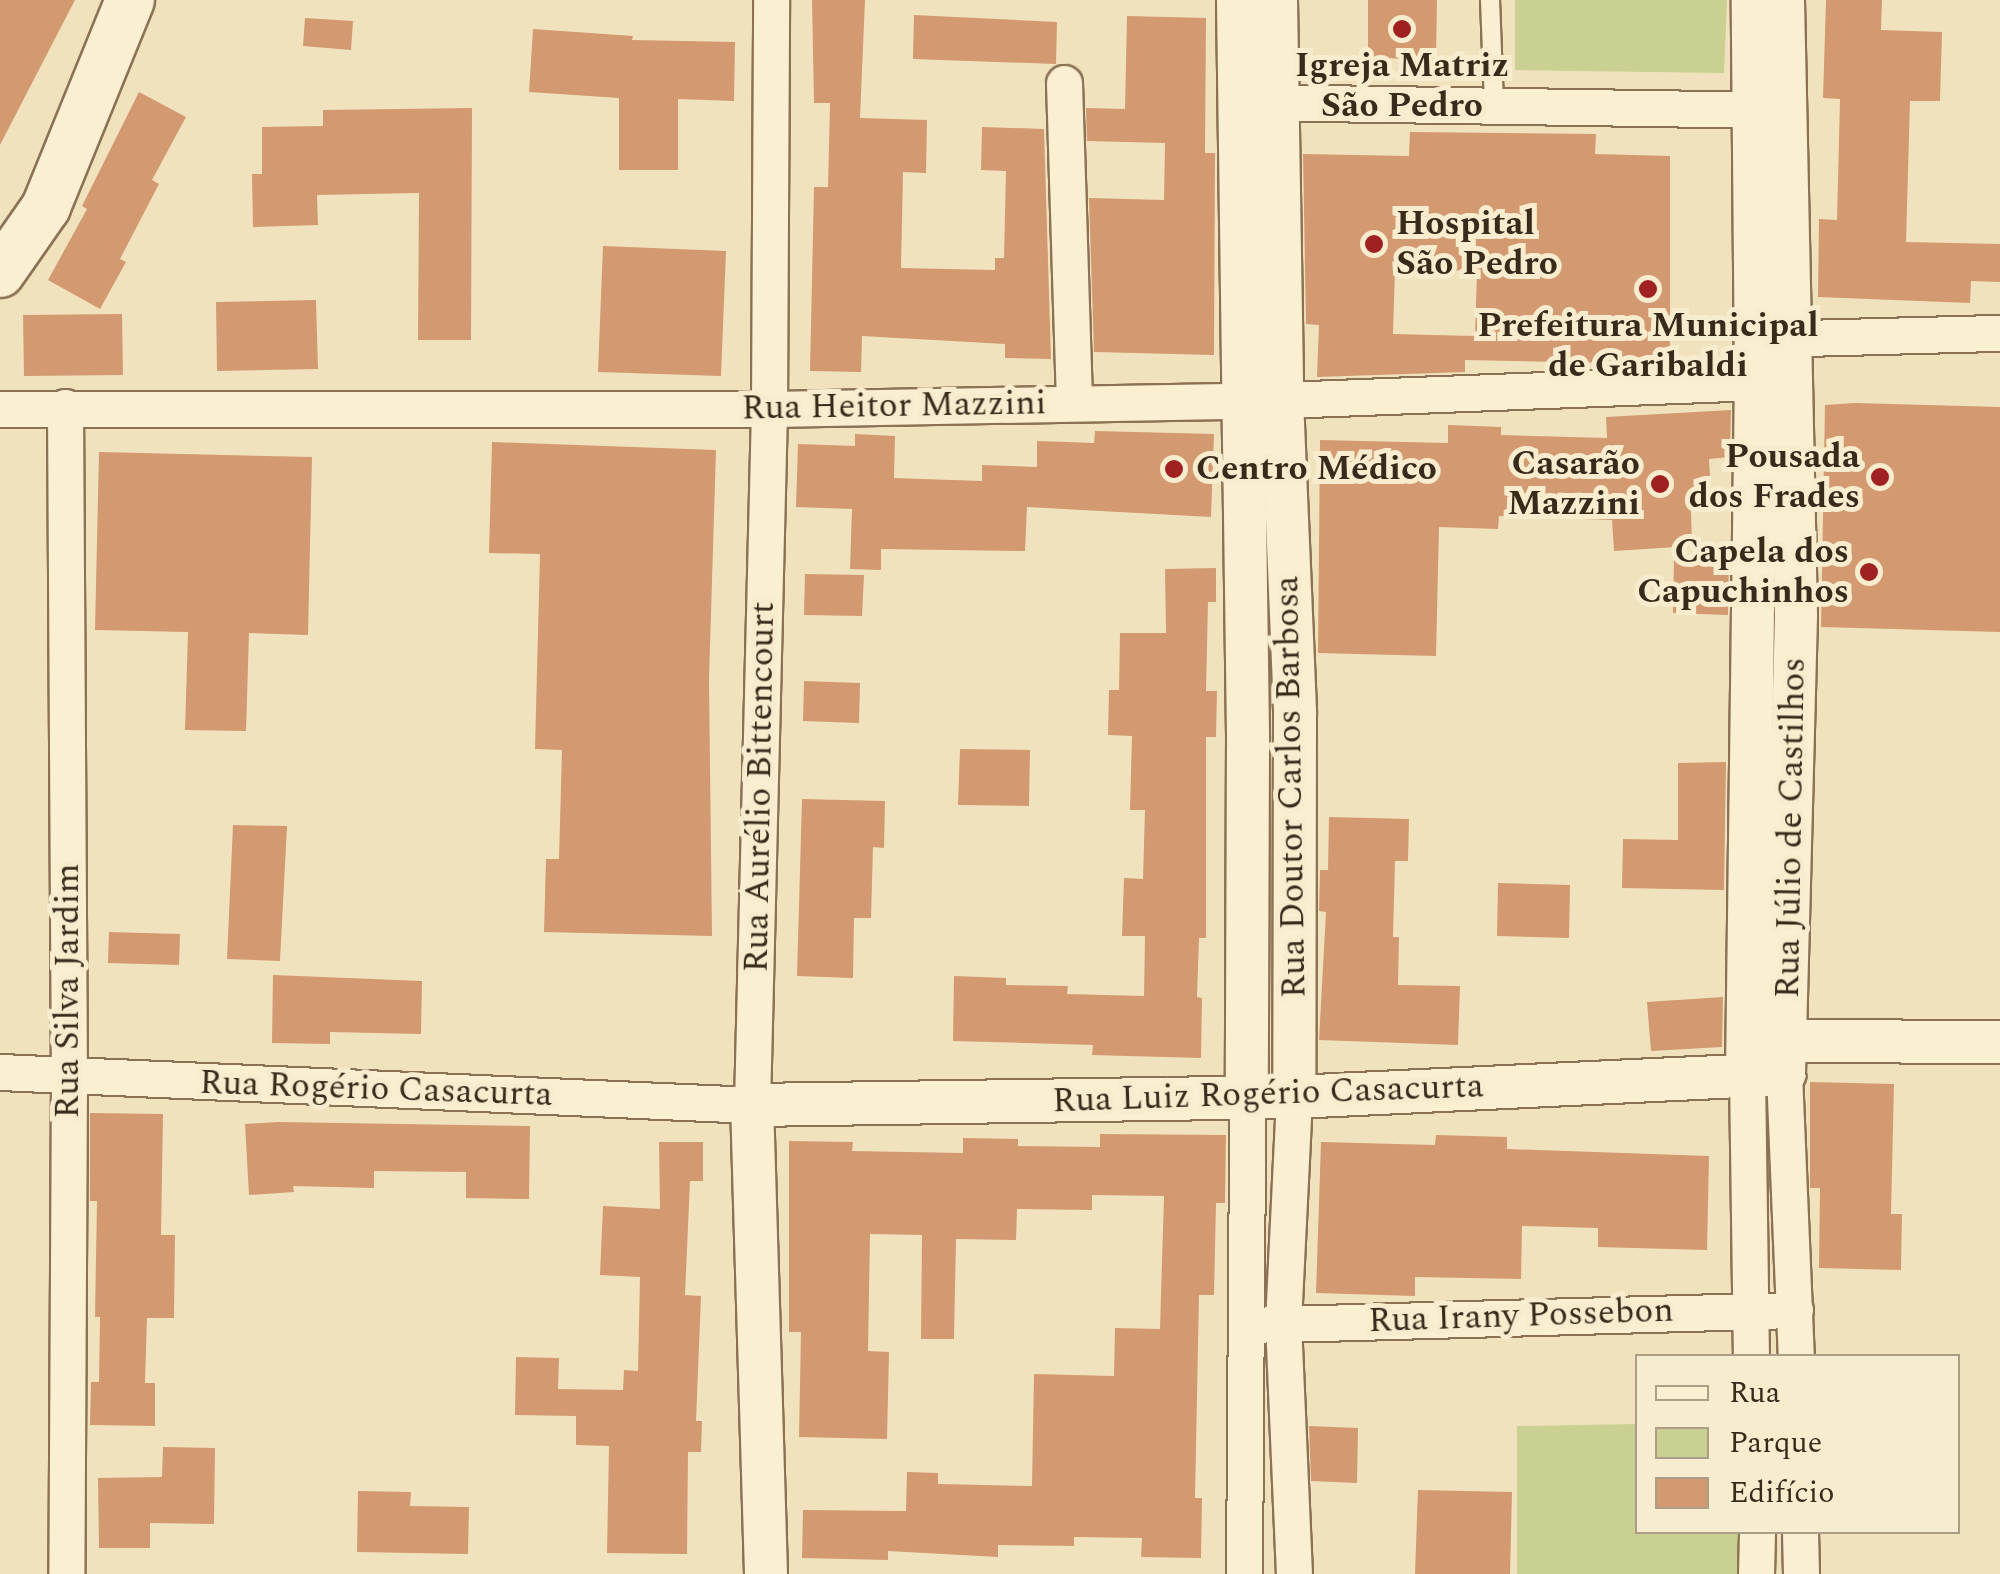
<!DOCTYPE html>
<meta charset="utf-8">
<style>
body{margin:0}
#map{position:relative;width:2000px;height:1574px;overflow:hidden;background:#f1e2be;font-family:Spectral,serif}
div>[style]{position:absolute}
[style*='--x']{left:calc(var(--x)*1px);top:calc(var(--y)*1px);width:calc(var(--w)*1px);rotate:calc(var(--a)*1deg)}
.green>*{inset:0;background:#c9d091}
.building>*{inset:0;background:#d39971}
.roads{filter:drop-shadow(2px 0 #8b7255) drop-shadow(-2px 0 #8b7255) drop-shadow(0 2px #8b7255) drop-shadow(0 -2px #8b7255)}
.service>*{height:18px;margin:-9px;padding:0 9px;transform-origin:9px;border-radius:9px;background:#fbefd2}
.minor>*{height:35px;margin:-17.5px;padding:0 17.5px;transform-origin:17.5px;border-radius:17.5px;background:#fbefd2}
.tertiary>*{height:42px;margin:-21px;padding:0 21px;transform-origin:21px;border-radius:21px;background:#fbefd2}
.secondary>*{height:48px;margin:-24px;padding:0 24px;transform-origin:24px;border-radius:24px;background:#fbefd2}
.dots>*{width:28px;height:28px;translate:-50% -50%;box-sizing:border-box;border:5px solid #f8ecce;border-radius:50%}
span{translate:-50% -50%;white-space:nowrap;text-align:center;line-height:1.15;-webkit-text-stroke:10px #f8ecce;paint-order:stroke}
.poi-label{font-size:35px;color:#392a1b;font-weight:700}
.left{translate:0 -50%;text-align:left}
.right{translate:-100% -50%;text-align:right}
.street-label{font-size:35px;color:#392a1b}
.legend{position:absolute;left:1635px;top:1354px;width:325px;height:180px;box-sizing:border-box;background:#f8ecce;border:2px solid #ac9e86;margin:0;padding:12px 18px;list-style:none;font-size:30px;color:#392a1b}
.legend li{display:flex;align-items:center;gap:20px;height:50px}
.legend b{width:50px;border:2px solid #ac9e86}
</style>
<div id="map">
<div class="green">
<i style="clip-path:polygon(1515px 0,1727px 0,1724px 73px,1515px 70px)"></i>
<i style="clip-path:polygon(1637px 1424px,1638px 1532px,1743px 1532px,1743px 1574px,1517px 1574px,1517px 1426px)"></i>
</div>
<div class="building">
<i style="clip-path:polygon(0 0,75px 0,0 145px)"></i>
<i style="clip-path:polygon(812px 0,865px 0,860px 118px,927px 120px,926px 173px,903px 172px,901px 268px,995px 270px,995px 258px,1004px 258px,1006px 171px,981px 170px,982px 127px,1044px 129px,1051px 359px,1005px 358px,1005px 344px,862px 336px,861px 372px,810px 371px,814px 187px,828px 187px,830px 103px,814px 103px)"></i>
<i style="clip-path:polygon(1368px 0,1437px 0,1436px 59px,1368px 58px)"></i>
<i style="clip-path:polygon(1826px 0,1882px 0,1881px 30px,1942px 32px,1940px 101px,1910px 101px,1906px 242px,2000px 244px,2000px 282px,1971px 281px,1970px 303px,1818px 297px,1819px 219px,1837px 220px,1840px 99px,1823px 98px)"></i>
<i style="clip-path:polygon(914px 15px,1057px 22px,1056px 64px,913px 59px)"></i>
<i style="clip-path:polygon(1127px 16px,1206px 18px,1205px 153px,1215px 153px,1214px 355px,1094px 352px,1089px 198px,1164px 200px,1165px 143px,1087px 141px,1086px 108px,1125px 109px)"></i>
<i style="clip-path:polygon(305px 18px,353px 21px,351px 50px,303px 46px)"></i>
<i style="clip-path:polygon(533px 29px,633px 36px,632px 40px,735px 42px,734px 101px,678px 99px,678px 170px,619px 170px,619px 98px,529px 92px)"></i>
<i style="clip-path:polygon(139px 92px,186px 117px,152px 180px,159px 184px,120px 259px,126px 262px,100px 309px,48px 280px,87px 209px,82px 206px)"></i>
<i style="clip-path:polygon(472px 108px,471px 340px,418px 340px,419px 193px,317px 195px,318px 225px,253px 227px,252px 174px,262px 174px,262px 127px,323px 126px,323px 110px)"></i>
<i style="clip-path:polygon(evenodd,1410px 132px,1596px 134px,1595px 154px,1670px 156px,1670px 364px,1465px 360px,1465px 372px,1317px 377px,1319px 325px,1306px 324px,1303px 154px,1409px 156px,1410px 132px,1395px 269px,1477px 271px,1475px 336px,1393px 334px,1395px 269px)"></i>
<i style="clip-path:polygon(603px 246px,726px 251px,721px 376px,598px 372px)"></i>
<i style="clip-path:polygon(316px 300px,318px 369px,217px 371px,216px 302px)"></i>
<i style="clip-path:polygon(122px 314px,123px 375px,24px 376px,23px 315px)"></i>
<i style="clip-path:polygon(1855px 403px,2000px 407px,2000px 632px,1821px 627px,1825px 405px)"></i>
<i style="clip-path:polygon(1731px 410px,1730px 457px,1709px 459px,1712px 510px,1691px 511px,1692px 546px,1614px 551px,1612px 520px,1499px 516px,1498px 529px,1439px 527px,1436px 656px,1318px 653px,1320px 440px,1448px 443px,1448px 425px,1501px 427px,1501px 435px,1607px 438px,1606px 417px)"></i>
<i style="clip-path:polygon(1095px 431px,1214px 434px,1211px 517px,1027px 507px,1025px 551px,881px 549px,881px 570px,850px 569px,852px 509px,796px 507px,798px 444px,855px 446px,855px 434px,895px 436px,894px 478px,982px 481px,982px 465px,1037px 467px,1037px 441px,1094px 443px)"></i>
<i style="clip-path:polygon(492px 442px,716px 450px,709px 679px,712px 936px,544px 932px,546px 859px,559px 859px,562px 750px,535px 749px,540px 554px,489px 553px)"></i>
<i style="clip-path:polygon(99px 452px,312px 457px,308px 635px,249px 633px,246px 731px,185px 730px,188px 632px,95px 630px)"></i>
<i style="clip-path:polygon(1674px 556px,1729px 558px,1728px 615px,1673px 613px)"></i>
<i style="clip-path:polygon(1216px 568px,1216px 602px,1208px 602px,1206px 691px,1217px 691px,1216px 737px,1206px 737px,1206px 938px,1199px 938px,1197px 997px,1202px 998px,1201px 1058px,1092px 1055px,1093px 1045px,953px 1041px,954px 976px,1006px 978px,1006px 985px,1068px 986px,1067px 994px,1144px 996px,1145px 936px,1122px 936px,1124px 878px,1143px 879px,1145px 810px,1130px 810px,1132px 736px,1108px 735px,1109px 690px,1119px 690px,1120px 633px,1166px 633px,1165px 569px)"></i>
<i style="clip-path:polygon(805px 574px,864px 575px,862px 616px,804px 615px)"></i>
<i style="clip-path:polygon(804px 681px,860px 683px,859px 723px,803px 721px)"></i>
<i style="clip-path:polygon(960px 749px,1030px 750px,1029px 806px,958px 805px)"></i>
<i style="clip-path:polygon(1726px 762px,1724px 890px,1622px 888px,1623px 839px,1678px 840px,1678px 763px)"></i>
<i style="clip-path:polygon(802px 799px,885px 801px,884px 848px,873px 847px,871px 918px,854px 918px,853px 978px,797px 976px)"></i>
<i style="clip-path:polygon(1329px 817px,1409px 819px,1408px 861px,1395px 861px,1393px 937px,1399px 937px,1398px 985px,1460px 986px,1458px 1045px,1319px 1040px,1326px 912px,1319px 911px,1320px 870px,1328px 870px)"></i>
<i style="clip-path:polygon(233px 825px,287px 826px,280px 961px,227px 959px)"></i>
<i style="clip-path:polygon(1498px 883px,1570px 885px,1569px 938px,1497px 936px)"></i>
<i style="clip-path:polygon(109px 932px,180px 934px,179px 965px,108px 963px)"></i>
<i style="clip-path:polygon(273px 975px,422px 981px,421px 1034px,330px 1032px,330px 1044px,272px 1043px)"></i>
<i style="clip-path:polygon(1723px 997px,1722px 1047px,1651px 1051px,1647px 1002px)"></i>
<i style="clip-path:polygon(1810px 1082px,1894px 1084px,1891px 1214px,1902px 1214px,1901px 1270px,1819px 1268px,1820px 1188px,1810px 1188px)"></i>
<i style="clip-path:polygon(90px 1113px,163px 1114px,161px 1235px,175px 1235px,174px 1318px,147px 1318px,145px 1383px,155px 1383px,155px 1426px,90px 1425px,91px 1382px,99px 1382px,100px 1317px,95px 1317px,97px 1201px,90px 1201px)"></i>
<i style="clip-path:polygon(278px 1122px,530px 1126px,529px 1199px,466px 1198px,466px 1172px,374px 1171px,374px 1188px,293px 1186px,294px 1192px,249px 1195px,245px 1124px)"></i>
<i style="clip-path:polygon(1100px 1134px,1226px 1135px,1225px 1203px,1216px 1203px,1214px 1295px,1199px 1295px,1195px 1498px,1202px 1498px,1201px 1558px,1141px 1557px,1142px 1538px,1074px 1537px,1074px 1546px,998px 1545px,998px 1557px,888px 1551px,888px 1560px,802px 1558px,803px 1510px,906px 1511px,907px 1472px,938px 1473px,938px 1484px,1032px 1486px,1034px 1374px,1114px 1376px,1115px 1328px,1160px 1329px,1164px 1196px,1092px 1195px,1092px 1210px,1017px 1209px,1016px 1240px,956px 1239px,954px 1339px,921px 1339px,922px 1235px,870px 1234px,868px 1351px,889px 1352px,887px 1439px,799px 1437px,801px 1332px,789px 1332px,789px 1141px,853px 1142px,852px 1151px,963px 1153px,963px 1138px,1018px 1139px,1018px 1146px,1100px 1147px)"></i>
<i style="clip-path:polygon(1436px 1135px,1507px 1137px,1507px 1149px,1709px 1156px,1707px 1250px,1598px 1247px,1598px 1228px,1522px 1226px,1521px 1279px,1415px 1277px,1415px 1296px,1316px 1293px,1321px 1142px,1435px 1145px)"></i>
<i style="clip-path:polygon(659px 1142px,703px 1142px,703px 1181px,690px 1181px,685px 1295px,701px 1296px,696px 1421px,702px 1421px,701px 1452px,688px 1452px,687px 1554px,607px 1553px,609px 1446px,576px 1445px,576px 1416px,515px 1415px,516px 1357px,559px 1358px,558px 1389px,623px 1390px,624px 1370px,638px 1371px,640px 1277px,600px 1275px,603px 1206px,660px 1209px)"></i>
<i style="clip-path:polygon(1309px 1426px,1358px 1428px,1357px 1483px,1311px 1481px)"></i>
<i style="clip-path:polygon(163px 1447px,215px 1448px,214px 1524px,150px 1523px,150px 1548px,99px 1548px,98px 1478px,162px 1477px)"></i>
<i style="clip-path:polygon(1418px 1490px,1512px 1492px,1510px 1574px,1415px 1574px)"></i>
<i style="clip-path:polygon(358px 1491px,411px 1492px,410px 1506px,469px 1507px,468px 1554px,357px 1552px)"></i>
</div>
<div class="roads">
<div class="service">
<i style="--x:1490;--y:0;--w:103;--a:87.8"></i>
</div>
<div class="minor">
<i style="--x:1064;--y:83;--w:320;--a:88.2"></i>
<i style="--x:1250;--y:102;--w:528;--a:0.87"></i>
<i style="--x:1766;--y:339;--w:234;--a:-1.5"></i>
<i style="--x:65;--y:407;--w:670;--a:89.66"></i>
<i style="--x:69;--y:1077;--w:497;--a:90.3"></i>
<i style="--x:0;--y:409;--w:769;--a:0"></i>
<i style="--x:769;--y:409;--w:513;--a:-1.01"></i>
<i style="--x:1282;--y:400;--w:501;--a:-2.17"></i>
<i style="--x:0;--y:1072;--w:753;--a:2.51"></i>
<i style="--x:752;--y:1105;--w:696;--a:-88.6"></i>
<i style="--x:769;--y:409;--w:409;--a:-89.7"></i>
<i style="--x:1747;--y:1074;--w:282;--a:89.2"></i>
<i style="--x:1784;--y:1074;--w:282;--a:87.6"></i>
<i style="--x:1247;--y:1325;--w:548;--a:-1.57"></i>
<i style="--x:1800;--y:1532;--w:42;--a:88.6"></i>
<i style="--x:1244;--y:1574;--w:476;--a:-89.6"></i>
<i style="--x:1294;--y:1574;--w:251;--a:-92.5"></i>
<i style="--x:1283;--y:1323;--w:226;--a:-87.2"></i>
<i style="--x:1756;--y:1574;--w:42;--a:-88.6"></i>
</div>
<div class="tertiary">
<i style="--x:1238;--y:0;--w:739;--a:89.22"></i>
<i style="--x:1248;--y:739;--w:359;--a:90.2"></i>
<i style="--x:1276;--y:0;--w:400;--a:89.1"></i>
<i style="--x:1282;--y:400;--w:314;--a:87.6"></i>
<i style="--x:1295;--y:714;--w:383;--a:90.1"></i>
<i style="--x:1757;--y:1041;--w:243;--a:0.2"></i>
<i style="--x:1747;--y:1074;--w:693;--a:-89.26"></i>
<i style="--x:1756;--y:381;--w:381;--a:-90.5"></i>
<i style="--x:766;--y:1574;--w:469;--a:-91.7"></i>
<i style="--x:752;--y:1105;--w:542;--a:-0.85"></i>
<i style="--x:1294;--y:1097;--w:491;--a:-2.7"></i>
<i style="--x:1784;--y:1074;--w:458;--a:-88.5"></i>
<i style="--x:1796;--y:616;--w:616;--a:-91.21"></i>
</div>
<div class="secondary">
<i style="--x:0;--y:273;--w:80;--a:-55.1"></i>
<i style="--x:46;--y:207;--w:223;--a:-67.9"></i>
</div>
</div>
<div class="dots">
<i style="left:1402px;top:29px;background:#9f2122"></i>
<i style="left:1374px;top:244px;background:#9f2122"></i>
<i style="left:1648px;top:289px;background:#9f2122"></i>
<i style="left:1174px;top:469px;background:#9f2122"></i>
<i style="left:1880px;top:477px;background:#9f2122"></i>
<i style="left:1660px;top:484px;background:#9f2122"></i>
<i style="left:1869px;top:572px;background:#9f2122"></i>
</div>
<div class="poi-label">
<span style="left:1402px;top:86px">Igreja Matriz<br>São Pedro</span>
<span class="left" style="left:1396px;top:244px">Hospital<br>São Pedro</span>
<span style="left:1648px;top:346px">Prefeitura Municipal<br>de Garibaldi</span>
<span class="right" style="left:1860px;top:477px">Pousada<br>dos Frades</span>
<span class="right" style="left:1640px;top:484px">Casarão<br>Mazzini</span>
<span class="left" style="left:1196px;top:469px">Centro Médico</span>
<span class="right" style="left:1849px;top:572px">Capela dos<br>Capuchinhos</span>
</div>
<div class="street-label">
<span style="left:894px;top:406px;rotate:-1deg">Rua Heitor Mazzini</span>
<span style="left:760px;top:787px;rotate:-89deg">Rua Aurélio Bittencourt</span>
<span style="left:1291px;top:787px;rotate:-91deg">Rua Doutor Carlos Barbosa</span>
<span style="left:1791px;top:828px;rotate:-89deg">Rua Júlio de Castilhos</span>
<span style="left:68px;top:991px;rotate:-90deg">Rua Silva Jardim</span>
<span style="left:376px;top:1089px;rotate:2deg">Rua Rogério Casacurta</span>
<span style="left:1268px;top:1094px;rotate:-2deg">Rua Luiz Rogério Casacurta</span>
<span style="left:1521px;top:1316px;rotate:-2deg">Rua Irany Possebon</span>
</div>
<ul class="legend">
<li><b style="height:12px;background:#fbefd2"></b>Rua</li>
<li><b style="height:28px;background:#c9d091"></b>Parque</li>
<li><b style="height:28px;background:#d39971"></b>Edifício</li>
</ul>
</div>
